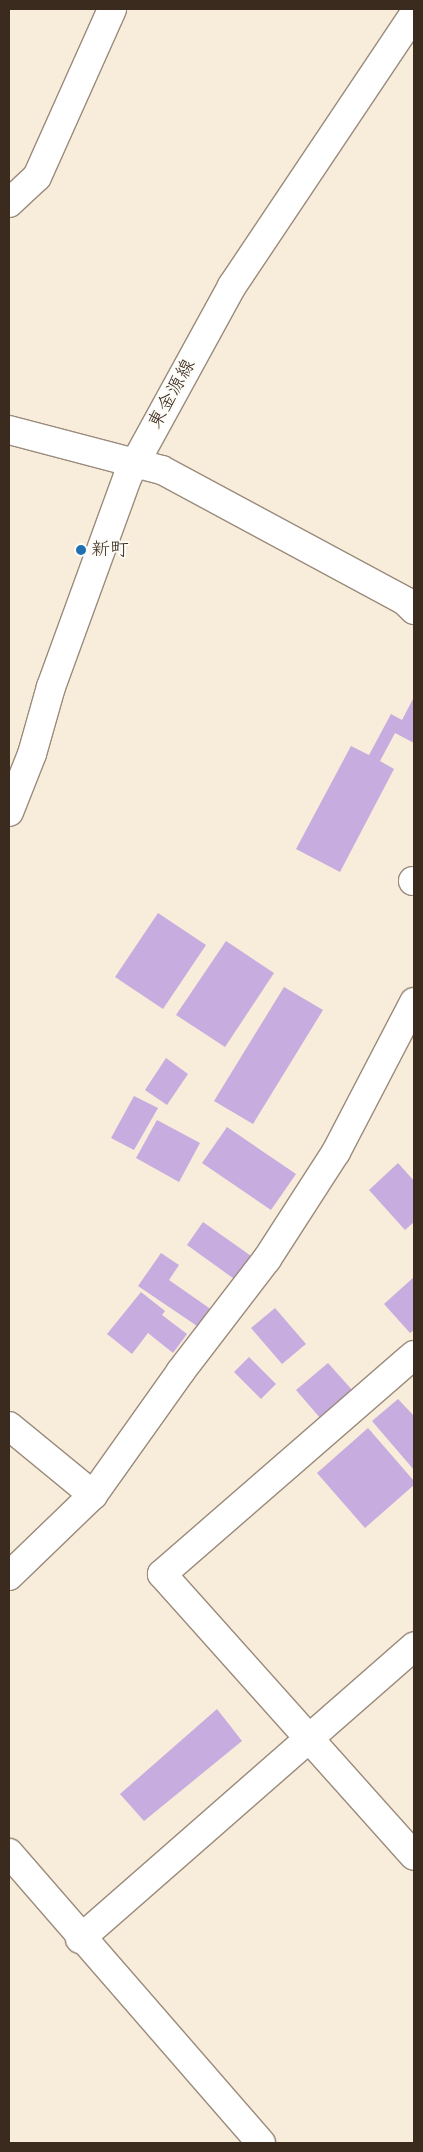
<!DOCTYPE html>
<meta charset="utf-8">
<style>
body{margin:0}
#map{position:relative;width:423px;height:2152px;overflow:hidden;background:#f8ecda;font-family:"Comic Neue","Klee One",sans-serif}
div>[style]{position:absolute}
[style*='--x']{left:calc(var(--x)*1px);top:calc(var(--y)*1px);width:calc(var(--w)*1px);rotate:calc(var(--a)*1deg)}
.building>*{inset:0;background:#c7acdf}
.roads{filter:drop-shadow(1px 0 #9a8b7c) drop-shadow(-1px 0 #9a8b7c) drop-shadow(0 1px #9a8b7c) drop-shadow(0 -1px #9a8b7c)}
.minor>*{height:28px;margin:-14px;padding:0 14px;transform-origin:14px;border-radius:14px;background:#fff}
.major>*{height:28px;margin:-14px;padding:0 14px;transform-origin:14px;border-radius:14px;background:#fff}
.dots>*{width:14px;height:14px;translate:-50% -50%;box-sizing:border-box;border:2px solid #fdfcf7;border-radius:50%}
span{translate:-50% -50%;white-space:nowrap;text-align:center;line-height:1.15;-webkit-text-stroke:4px #fdfcf7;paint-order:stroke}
.street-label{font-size:19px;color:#3b2a1e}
.poi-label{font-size:19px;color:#3b2a1e}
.left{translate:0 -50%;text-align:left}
.frame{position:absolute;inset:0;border:10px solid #3b2a1e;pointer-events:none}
</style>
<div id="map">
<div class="building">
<i style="clip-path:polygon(414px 697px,414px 743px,395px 733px,380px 761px,394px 769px,340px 872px,296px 849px,351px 746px,369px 755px,391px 714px,402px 720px)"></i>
<i style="clip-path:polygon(158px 913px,206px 945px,163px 1009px,115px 977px)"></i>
<i style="clip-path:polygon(226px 941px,274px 973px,225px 1047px,176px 1015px)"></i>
<i style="clip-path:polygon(284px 987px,323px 1010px,253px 1124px,214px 1101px)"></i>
<i style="clip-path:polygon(166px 1058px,188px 1074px,167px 1105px,145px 1090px)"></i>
<i style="clip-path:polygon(134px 1096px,158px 1108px,134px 1150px,111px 1138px)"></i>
<i style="clip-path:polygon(157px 1120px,200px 1143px,179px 1182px,136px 1158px)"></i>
<i style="clip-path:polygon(227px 1127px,296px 1174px,271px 1210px,202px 1163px)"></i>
<i style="clip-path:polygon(398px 1163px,414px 1181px,414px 1222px,405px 1230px,369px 1190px)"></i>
<i style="clip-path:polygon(203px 1222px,254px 1258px,237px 1281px,187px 1245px)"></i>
<i style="clip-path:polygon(161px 1253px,179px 1265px,169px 1280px,212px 1310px,200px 1328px,138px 1286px)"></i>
<i style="clip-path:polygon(414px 1277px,414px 1330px,410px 1333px,384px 1304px)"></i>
<i style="clip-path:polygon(141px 1292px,165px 1311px,162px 1315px,187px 1334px,173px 1353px,148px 1333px,132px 1354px,107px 1334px)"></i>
<i style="clip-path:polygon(275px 1308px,306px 1344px,282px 1364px,251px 1328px)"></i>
<i style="clip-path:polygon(249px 1357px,276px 1384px,261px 1399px,234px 1372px)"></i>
<i style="clip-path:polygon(328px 1363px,353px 1391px,321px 1419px,296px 1390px)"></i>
<i style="clip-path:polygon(398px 1399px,414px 1416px,414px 1470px,372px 1421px)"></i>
<i style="clip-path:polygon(368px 1428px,414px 1481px,414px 1485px,365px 1528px,317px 1473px)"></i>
<i style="clip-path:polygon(217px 1709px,242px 1741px,144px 1821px,120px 1794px)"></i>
</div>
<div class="roads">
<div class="minor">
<i style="--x:9;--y:203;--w:38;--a:-43"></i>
<i style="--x:37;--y:177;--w:184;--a:-65.9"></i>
<i style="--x:9;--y:430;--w:158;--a:14.7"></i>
<i style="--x:162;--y:470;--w:276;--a:28.3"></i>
<i style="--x:405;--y:601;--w:13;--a:45"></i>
<i style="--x:413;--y:881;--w:1;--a:0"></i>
<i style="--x:414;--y:1355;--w:334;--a:139"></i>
<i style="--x:162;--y:1574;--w:378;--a:48.2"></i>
<i style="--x:9;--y:1426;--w:109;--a:39.4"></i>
<i style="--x:9;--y:1576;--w:117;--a:-44"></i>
<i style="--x:93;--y:1495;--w:152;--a:-54.6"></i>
<i style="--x:181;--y:1371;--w:141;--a:-52.5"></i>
<i style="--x:267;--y:1259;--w:127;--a:-57.2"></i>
<i style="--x:336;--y:1152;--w:169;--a:-62.5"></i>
<i style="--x:9;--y:1853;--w:384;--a:49"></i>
<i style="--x:80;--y:1939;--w:444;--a:-41.2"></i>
</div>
<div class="major">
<i style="--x:9;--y:812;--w:62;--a:-68.4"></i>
<i style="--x:32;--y:754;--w:70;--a:-74.2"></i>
<i style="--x:51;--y:687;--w:225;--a:-70"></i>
<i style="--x:128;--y:476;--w:217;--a:-61.3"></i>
<i style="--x:232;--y:286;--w:327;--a:-56.2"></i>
</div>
</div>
<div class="dots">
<i style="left:81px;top:550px;background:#1f6fb2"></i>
</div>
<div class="street-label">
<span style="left:172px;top:394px;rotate:-61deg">東金源線</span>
</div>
<div class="poi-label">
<span class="left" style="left:91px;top:550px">新町</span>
</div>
<div class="frame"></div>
</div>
